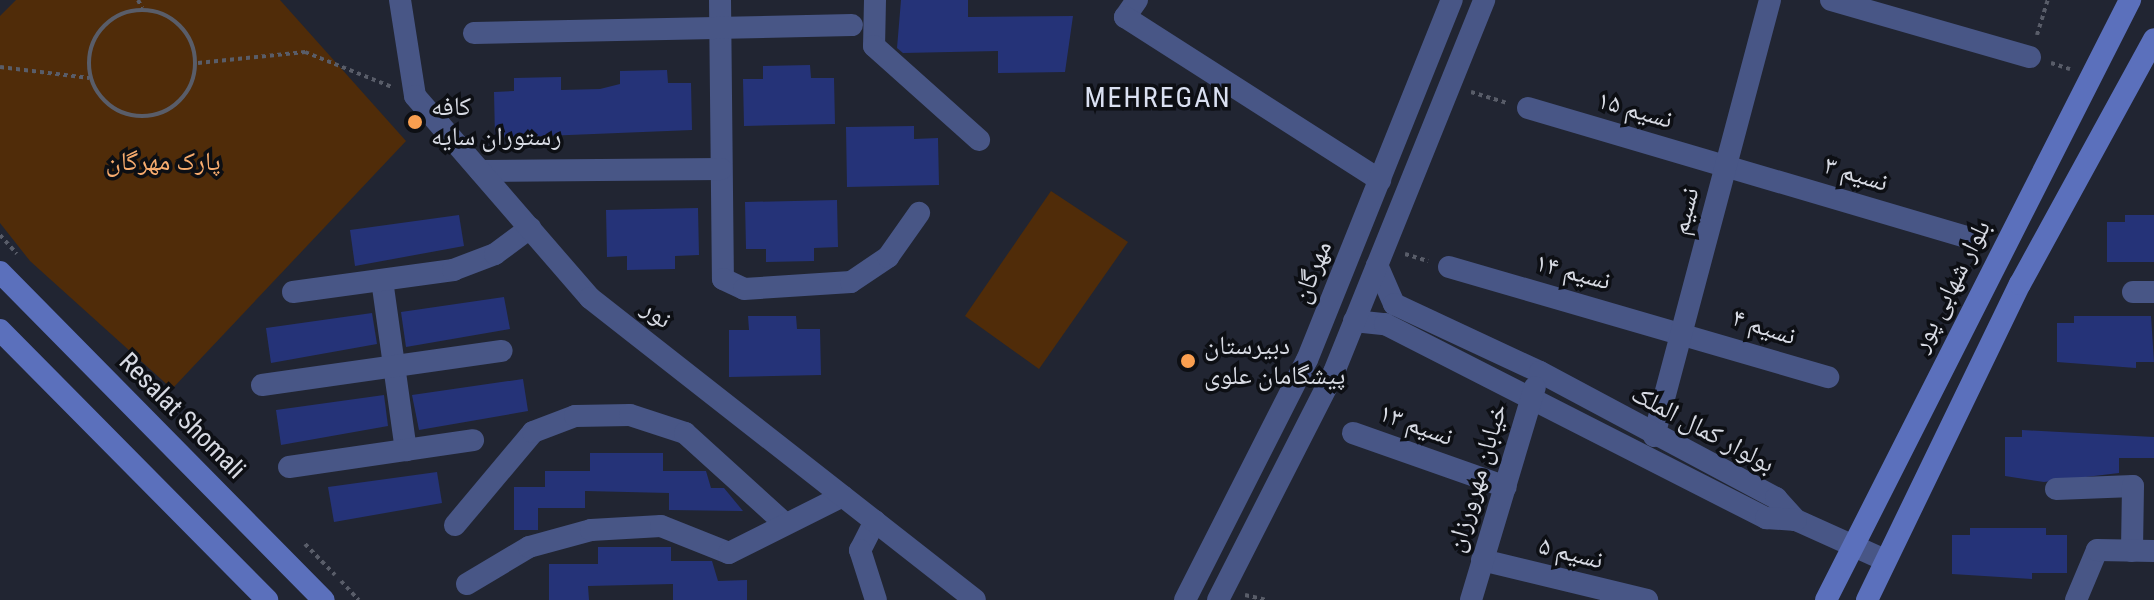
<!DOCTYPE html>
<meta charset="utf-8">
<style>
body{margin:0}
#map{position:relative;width:2154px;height:600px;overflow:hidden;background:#212532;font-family:"Roboto Condensed","Noto Naskh Arabic",sans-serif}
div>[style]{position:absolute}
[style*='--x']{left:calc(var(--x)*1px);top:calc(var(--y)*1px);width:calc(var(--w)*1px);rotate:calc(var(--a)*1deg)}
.green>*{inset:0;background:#502c09}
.building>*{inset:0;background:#253378}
.path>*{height:4px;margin-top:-2px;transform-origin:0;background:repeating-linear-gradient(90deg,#595d69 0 4px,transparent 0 8px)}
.path>.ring{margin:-2px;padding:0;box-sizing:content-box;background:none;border:4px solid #595d69;border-radius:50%}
.minor>*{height:22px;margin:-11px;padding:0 11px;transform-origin:11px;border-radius:11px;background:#485686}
.tertiary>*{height:22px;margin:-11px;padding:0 11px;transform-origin:11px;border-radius:11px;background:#485686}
.secondary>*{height:22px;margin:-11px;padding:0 11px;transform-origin:11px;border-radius:11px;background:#5b70bc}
.dots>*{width:22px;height:22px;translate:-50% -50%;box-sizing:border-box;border:4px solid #0d0f14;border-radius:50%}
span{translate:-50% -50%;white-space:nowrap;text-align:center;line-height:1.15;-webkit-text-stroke:7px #0d0f14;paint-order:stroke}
.poi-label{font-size:26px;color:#d7dae3}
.left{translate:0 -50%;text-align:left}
.street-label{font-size:26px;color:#d7dae3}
.park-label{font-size:26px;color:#f8ac6e}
.neighbourhood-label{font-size:28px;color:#dae0f1;letter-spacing:2px}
</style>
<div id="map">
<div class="green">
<i style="clip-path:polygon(16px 0,280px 0,406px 141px,172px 389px,30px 261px,0 223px,0 16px)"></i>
<i style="clip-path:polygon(1051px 191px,1128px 242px,1039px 369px,965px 316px)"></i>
</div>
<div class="building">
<i style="clip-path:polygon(901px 0,968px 0,968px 17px,1073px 16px,1065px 72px,998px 73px,998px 51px,903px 53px,897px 48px)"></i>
<i style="clip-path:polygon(810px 65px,811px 78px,834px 78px,835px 124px,744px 126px,743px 79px,763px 79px,763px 66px)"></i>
<i style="clip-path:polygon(667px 70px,668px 83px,691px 83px,692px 130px,495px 138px,494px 92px,514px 91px,514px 78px,561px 77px,561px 90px,600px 89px,620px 84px,620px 71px)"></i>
<i style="clip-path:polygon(914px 126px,914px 139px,938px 138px,939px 185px,847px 187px,846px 127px)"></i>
<i style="clip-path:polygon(837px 200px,838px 247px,814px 248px,814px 261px,766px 262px,766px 249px,746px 249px,745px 202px)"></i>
<i style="clip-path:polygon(698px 208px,699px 255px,675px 256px,675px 269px,627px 270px,627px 256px,607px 257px,606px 210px)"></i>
<i style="clip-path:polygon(459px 215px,464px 246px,355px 266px,350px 230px)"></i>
<i style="clip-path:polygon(2125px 215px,2154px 215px,2154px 262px,2107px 262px,2107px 222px,2125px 222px)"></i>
<i style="clip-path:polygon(504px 297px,510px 329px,406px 347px,401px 312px)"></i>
<i style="clip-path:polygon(372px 313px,377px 344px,271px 363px,266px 328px)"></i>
<i style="clip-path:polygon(748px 316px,796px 316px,797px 329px,820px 329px,821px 375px,729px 377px,729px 330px,749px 330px)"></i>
<i style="clip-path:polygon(2074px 316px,2151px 316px,2154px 362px,2136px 362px,2136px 368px,2057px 362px,2057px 323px,2074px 323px)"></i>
<i style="clip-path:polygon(523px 379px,528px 411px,419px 430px,412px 395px)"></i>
<i style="clip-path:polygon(384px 395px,388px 426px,281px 445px,276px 410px)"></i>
<i style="clip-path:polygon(2022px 430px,2154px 437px,2154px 458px,2119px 458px,2119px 473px,2044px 482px,2005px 476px,2005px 437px,2022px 437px)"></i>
<i style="clip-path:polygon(590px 453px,663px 453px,663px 471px,706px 471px,711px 488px,724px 488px,743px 511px,669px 510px,669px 493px,585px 491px,585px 508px,538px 508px,538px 530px,514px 530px,514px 487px,545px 487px,545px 471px,590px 471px)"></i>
<i style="clip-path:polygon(437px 472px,442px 503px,334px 522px,328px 487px)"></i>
<i style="clip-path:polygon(1970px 528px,2046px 528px,2046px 535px,2067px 535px,2067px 573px,2032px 573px,2032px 579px,1952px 574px,1952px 535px,1970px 535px)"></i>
<i style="clip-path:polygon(598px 547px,671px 547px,671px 561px,712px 561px,718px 581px,747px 580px,747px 600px,673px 600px,673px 584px,588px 586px,589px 600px,549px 600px,549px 564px,598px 564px)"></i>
</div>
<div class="path">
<i style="--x:138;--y:0;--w:9;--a:63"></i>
<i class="ring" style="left:89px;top:10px;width:102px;height:102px"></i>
<i style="--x:2037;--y:35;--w:37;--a:-73"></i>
<i style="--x:198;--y:63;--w:108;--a:-5.9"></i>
<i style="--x:305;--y:52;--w:94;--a:21.9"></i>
<i style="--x:2051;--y:63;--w:20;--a:18"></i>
<i style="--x:0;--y:67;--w:90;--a:7"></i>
<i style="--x:1471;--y:92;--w:39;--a:17"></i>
<i style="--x:0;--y:235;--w:25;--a:48"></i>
<i style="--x:1405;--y:254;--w:24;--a:17"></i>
<i style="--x:305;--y:544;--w:43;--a:45.9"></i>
<i style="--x:341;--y:581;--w:26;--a:47"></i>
<i style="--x:1245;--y:595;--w:23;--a:13"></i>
</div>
<div class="minor">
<i style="--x:720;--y:0;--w:279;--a:89.4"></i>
<i style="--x:723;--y:279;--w:23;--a:25"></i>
<i style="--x:744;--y:289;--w:107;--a:-3.7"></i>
<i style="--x:851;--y:282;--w:45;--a:-34"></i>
<i style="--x:888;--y:257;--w:54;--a:-54.8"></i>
<i style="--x:875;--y:0;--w:46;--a:91.2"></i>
<i style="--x:874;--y:46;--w:141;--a:41.8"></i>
<i style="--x:1137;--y:0;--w:21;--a:125"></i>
<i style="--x:1125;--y:17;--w:303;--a:32.6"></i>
<i style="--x:1831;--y:0;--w:207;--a:16"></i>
<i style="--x:474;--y:33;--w:378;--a:-1.2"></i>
<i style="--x:1528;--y:108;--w:460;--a:16.4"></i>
<i style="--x:480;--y:171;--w:241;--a:-0.5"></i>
<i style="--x:1449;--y:267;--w:395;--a:16.2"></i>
<i style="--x:382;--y:280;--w:172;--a:82"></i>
<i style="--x:293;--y:292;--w:162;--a:-7.8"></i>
<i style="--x:453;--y:270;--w:45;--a:-20.9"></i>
<i style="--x:495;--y:254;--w:44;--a:-36.6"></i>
<i style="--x:2133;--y:292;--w:21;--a:0"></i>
<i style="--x:262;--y:385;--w:242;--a:-8.1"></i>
<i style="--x:1353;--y:433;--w:162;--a:19.4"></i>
<i style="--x:1654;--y:436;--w:451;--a:-75.1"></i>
<i style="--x:289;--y:467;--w:186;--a:-8.3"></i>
<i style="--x:2056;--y:489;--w:77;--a:-2.2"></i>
<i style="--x:2133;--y:486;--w:65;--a:90.9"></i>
<i style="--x:875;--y:521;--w:33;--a:117"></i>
<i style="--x:860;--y:550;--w:52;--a:72.3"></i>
<i style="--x:455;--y:525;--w:121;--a:-50"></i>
<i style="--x:533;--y:432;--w:45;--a:-20.9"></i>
<i style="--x:575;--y:416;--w:55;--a:-1"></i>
<i style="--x:630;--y:415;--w:58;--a:18.1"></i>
<i style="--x:685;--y:433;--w:132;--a:42.2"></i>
<i style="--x:1482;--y:560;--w:170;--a:13.6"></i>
<i style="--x:467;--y:584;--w:72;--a:-30.8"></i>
<i style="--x:529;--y:547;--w:64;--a:-15.3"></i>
<i style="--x:591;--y:530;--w:70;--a:-3.3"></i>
<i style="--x:661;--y:526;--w:73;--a:21.7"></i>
<i style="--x:729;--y:553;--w:127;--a:-26.6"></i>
<i style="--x:2076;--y:600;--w:54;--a:-67.2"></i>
<i style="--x:2097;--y:550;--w:57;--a:1"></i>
</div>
<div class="tertiary">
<i style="--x:400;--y:0;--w:97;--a:81.1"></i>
<i style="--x:415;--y:96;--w:267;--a:49.1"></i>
<i style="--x:590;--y:298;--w:489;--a:38.1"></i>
<i style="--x:1377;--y:265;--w:43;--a:66.4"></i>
<i style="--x:1394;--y:304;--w:161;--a:25"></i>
<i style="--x:1540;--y:372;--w:268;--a:28.1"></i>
<i style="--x:1776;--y:498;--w:30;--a:48"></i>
<i style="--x:1796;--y:520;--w:98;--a:24.2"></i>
<i style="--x:1354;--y:321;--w:31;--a:6"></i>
<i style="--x:1385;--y:324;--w:428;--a:27"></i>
<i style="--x:1766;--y:518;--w:30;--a:4"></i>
<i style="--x:1185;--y:600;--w:269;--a:-63.1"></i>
<i style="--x:1307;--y:360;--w:388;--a:-68.1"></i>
<i style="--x:1218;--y:600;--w:256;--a:-63"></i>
<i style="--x:1334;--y:372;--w:401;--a:-68"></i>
<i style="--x:1471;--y:600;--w:222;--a:-73.3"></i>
</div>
<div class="secondary">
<i style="--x:0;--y:272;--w:461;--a:45.4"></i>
<i style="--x:0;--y:330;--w:380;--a:45.3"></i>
<i style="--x:1826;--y:600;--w:673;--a:-63.13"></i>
<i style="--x:1867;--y:600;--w:351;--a:-64.2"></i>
<i style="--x:2020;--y:284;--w:279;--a:-61.3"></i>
</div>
<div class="dots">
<i style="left:415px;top:122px;background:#fa9f50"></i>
<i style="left:1188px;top:361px;background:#fa9f50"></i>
</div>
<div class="poi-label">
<span class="left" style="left:431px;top:122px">کافه<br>رستوران سایه</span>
<span class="left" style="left:1204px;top:361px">دبیرستان<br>پیشگامان علوی</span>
</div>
<div class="street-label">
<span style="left:1635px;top:110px;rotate:16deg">نسیم ۱۵</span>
<span style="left:1856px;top:174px;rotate:17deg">نسیم ۳</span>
<span style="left:1685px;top:211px;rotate:-75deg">نسیم</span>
<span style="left:1312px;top:272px;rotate:-68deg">مهرگان</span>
<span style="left:1573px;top:272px;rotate:15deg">نسیم ۱۴</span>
<span style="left:1951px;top:286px;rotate:-63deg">بلوار شهابی پور</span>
<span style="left:657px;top:314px;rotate:38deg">نور</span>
<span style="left:1764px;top:327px;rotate:18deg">نسیم ۴</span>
<span style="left:182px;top:416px;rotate:45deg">Resalat Shomali</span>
<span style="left:1416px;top:425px;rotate:20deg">نسیم ۱۳</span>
<span style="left:1703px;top:429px;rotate:28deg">بولوار کمال الملک</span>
<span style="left:1477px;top:478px;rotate:-73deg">خیابان مهرورزان</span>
<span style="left:1571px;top:553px;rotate:14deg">نسیم ۵</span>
</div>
<div class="park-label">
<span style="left:163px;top:162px">پارک مهرگان</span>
</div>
<div class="neighbourhood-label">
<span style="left:1158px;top:98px">MEHREGAN</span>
</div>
</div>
